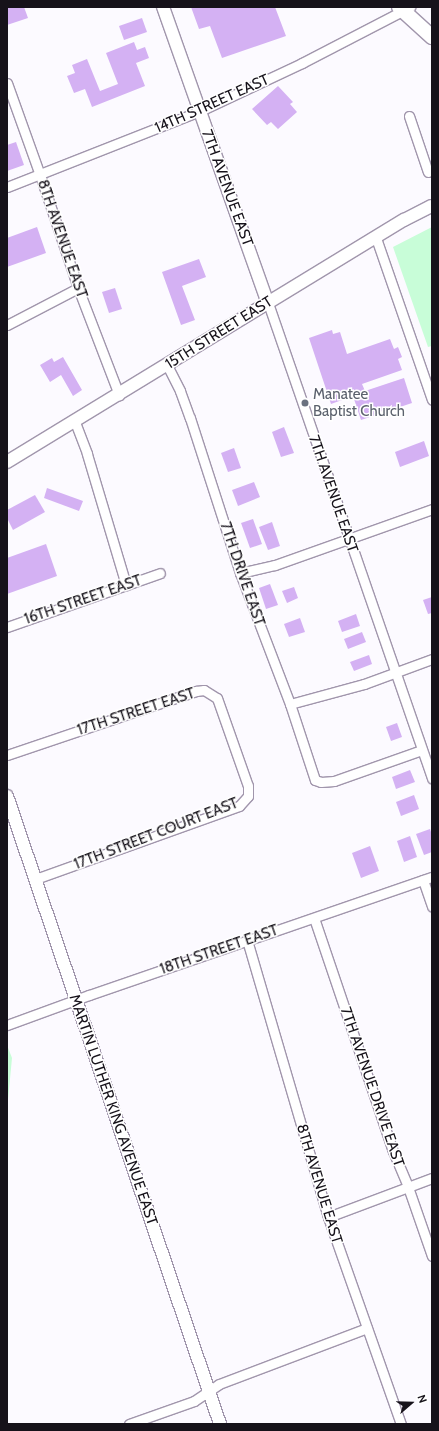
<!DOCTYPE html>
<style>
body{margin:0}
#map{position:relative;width:439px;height:1431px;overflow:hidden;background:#fcfaff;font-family:Cabin,sans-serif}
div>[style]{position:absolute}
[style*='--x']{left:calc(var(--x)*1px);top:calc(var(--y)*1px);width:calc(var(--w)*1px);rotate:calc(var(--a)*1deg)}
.green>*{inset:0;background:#c8fdd8}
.building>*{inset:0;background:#d4b1f3}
.roads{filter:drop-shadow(1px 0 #a196ac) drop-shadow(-1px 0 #a196ac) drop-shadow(0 1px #a196ac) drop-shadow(0 -1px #a196ac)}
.street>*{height:9px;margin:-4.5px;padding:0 4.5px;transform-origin:4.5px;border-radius:4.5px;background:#fff}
.secondary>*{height:12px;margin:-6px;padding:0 6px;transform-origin:6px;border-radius:6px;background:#fff}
.primary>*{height:14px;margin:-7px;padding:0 7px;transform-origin:7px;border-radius:7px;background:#fff}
.dots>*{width:11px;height:11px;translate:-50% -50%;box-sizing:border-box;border:2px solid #fff;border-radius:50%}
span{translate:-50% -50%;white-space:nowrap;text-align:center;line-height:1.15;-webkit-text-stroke:3px #fff;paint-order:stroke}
.street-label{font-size:15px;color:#16121a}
.worship-label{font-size:15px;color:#5b616d}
.left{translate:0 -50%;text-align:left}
.frame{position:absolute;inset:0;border:8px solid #16121a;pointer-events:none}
.north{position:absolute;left:391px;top:1383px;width:40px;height:40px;-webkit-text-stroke:3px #fff;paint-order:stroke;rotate:70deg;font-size:11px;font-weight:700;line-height:16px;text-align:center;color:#16121a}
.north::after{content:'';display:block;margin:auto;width:14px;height:18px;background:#16121a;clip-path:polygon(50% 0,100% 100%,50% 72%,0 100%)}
</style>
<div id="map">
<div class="green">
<i style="clip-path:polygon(432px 227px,432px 346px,428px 347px,393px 247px)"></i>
<i style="clip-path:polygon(7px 1045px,12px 1058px,7px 1110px)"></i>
</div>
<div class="building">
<i style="clip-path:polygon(7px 7px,24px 7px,28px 18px,7px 25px)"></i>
<i style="clip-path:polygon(191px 7px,275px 7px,286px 36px,222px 58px,210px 26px,199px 29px)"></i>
<i style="clip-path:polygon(142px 18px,147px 32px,124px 40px,119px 26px)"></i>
<i style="clip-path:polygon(134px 42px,137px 50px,145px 47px,149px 58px,136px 63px,145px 86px,92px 107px,85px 89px,74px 93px,67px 76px,75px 73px,72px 65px,87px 59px,100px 91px,118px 84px,106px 53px)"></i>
<i style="clip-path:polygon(278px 86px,293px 102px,290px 104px,297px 112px,278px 129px,271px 122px,267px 125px,252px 109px)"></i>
<i style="clip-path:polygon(16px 142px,24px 165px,7px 171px,7px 145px)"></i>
<i style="clip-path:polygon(37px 227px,46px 253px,7px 267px,7px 238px)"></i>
<i style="clip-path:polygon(199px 259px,206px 277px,182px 286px,195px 320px,181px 325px,162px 272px)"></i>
<i style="clip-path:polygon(115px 288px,122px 309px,109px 313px,102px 292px)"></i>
<i style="clip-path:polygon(332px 330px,333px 334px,340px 332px,347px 354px,390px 339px,394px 349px,398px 347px,402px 357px,398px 359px,402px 370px,362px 384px,365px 391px,404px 378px,412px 403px,361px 420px,353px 396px,331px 404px,309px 338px)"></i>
<i style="clip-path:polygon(63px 357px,82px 390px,73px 396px,61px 375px,50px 382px,40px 365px,52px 358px,54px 362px)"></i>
<i style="clip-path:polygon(284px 427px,294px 453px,281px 457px,272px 432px)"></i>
<i style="clip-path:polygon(424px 441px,429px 456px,400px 467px,395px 452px)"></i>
<i style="clip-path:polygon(234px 448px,241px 468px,228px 472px,221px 453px)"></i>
<i style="clip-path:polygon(254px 482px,260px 497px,238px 506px,232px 490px)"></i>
<i style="clip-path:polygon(47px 488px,83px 501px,79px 511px,44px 498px)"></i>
<i style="clip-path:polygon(35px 495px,45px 512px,13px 530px,7px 518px,7px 510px)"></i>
<i style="clip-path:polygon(253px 519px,262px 544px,250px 548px,241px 523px)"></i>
<i style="clip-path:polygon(272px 522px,280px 546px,268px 550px,259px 527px)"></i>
<i style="clip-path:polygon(46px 544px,57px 576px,7px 594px,7px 558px)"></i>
<i style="clip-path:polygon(270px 584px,278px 605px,266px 609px,259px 588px)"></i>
<i style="clip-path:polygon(294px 587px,298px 598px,287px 603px,282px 591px)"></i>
<i style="clip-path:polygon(432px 597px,432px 613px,428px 614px,423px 600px)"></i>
<i style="clip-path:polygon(356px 614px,360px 626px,342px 632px,338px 621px)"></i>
<i style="clip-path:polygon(300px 618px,305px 632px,289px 637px,284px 624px)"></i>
<i style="clip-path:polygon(362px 632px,366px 642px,348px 649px,344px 639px)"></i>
<i style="clip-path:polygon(369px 655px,372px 664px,354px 671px,350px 662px)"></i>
<i style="clip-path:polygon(397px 723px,402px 737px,391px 741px,386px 727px)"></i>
<i style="clip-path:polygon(410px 770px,415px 782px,396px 789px,392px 777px)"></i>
<i style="clip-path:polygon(414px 795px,419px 809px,401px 816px,396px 802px)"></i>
<i style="clip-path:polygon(430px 829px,432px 835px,432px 852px,424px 855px,416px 834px)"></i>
<i style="clip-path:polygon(410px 836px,417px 857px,404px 862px,397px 841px)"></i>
<i style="clip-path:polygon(370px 846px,379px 871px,361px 878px,352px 853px)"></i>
</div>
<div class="roads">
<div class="street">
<i style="--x:7;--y:83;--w:98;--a:70.3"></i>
<i style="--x:40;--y:175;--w:119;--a:71.4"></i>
<i style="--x:78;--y:288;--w:115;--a:69"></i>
<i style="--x:409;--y:116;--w:59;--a:71.3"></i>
<i style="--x:7;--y:187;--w:207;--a:-21.5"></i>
<i style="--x:200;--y:111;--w:113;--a:-25.2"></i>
<i style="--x:302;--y:63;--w:122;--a:-27.4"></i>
<i style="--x:376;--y:238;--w:171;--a:70.9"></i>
<i style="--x:268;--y:303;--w:503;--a:70.95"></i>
<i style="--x:7;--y:325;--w:80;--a:-27.5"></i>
<i style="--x:167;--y:365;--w:29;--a:63"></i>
<i style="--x:180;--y:391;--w:29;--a:70"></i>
<i style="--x:190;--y:418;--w:163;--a:72.1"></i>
<i style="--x:240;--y:573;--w:140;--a:69.1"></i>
<i style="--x:290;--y:704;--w:80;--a:71.8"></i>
<i style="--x:315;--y:780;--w:6;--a:18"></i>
<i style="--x:321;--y:782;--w:13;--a:-4"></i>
<i style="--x:334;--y:781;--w:93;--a:-19.4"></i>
<i style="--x:75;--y:422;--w:34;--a:69"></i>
<i style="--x:87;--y:454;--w:137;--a:73.4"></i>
<i style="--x:240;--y:573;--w:36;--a:-13"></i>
<i style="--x:275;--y:565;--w:167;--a:-19.6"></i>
<i style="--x:7;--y:627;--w:162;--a:-19.4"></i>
<i style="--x:290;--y:704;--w:77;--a:-15.1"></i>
<i style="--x:364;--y:684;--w:72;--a:-20.2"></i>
<i style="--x:7;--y:755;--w:200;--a:-18.7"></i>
<i style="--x:196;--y:691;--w:8;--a:-7"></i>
<i style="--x:204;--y:690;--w:15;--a:32"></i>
<i style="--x:217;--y:698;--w:93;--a:70.6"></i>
<i style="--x:248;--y:786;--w:10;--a:90"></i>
<i style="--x:248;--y:796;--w:13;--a:132"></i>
<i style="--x:239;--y:806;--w:217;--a:160.3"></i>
<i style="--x:423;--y:880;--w:28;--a:71"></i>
<i style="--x:314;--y:918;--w:246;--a:71.3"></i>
<i style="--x:393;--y:1151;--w:39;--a:67"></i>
<i style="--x:408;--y:1187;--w:73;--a:70.8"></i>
<i style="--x:247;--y:940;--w:289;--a:73.7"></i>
<i style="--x:328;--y:1217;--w:219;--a:70.6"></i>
<i style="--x:7;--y:1025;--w:87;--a:-20.1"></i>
<i style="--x:89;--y:995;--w:363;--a:-19"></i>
<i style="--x:328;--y:1217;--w:111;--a:-20.6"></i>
<i style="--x:129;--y:1424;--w:69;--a:-19.5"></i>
<i style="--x:194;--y:1401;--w:30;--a:-34"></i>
<i style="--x:219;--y:1384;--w:158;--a:-20.7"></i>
</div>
<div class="secondary">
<i style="--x:163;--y:7;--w:314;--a:70.5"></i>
<i style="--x:7;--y:462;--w:465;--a:-31.4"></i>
<i style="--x:404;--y:220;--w:31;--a:-27"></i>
<i style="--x:7;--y:796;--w:663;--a:71.26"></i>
</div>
<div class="primary">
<i style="--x:399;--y:7;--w:45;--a:42.3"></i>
</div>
</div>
<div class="dots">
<i style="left:305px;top:403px;background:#6b7280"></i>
</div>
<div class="street-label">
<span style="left:212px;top:104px;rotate:-24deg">14TH STREET EAST</span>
<span style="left:227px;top:188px;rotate:70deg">7TH AVENUE EAST</span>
<span style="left:62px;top:239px;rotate:71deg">8TH AVENUE EAST</span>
<span style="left:219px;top:333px;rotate:-32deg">15TH STREET EAST</span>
<span style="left:333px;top:494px;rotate:71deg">7TH AVENUE EAST</span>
<span style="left:242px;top:574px;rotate:71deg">7TH DRIVE EAST</span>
<span style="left:83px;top:600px;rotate:-19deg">16TH STREET EAST</span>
<span style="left:136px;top:712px;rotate:-18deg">17TH STREET EAST</span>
<span style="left:156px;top:834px;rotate:-21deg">17TH STREET COURT EAST</span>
<span style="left:219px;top:950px;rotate:-19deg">18TH STREET EAST</span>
<span style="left:372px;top:1087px;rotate:71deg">7TH AVENUE DRIVE EAST</span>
<span style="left:113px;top:1110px;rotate:71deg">MARTIN LUTHER KING AVENUE EAST</span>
<span style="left:319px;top:1184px;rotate:73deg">8TH AVENUE EAST</span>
</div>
<div class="worship-label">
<span class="left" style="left:313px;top:403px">Manatee<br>Baptist Church</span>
</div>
<div class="frame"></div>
<div class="north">N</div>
</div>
